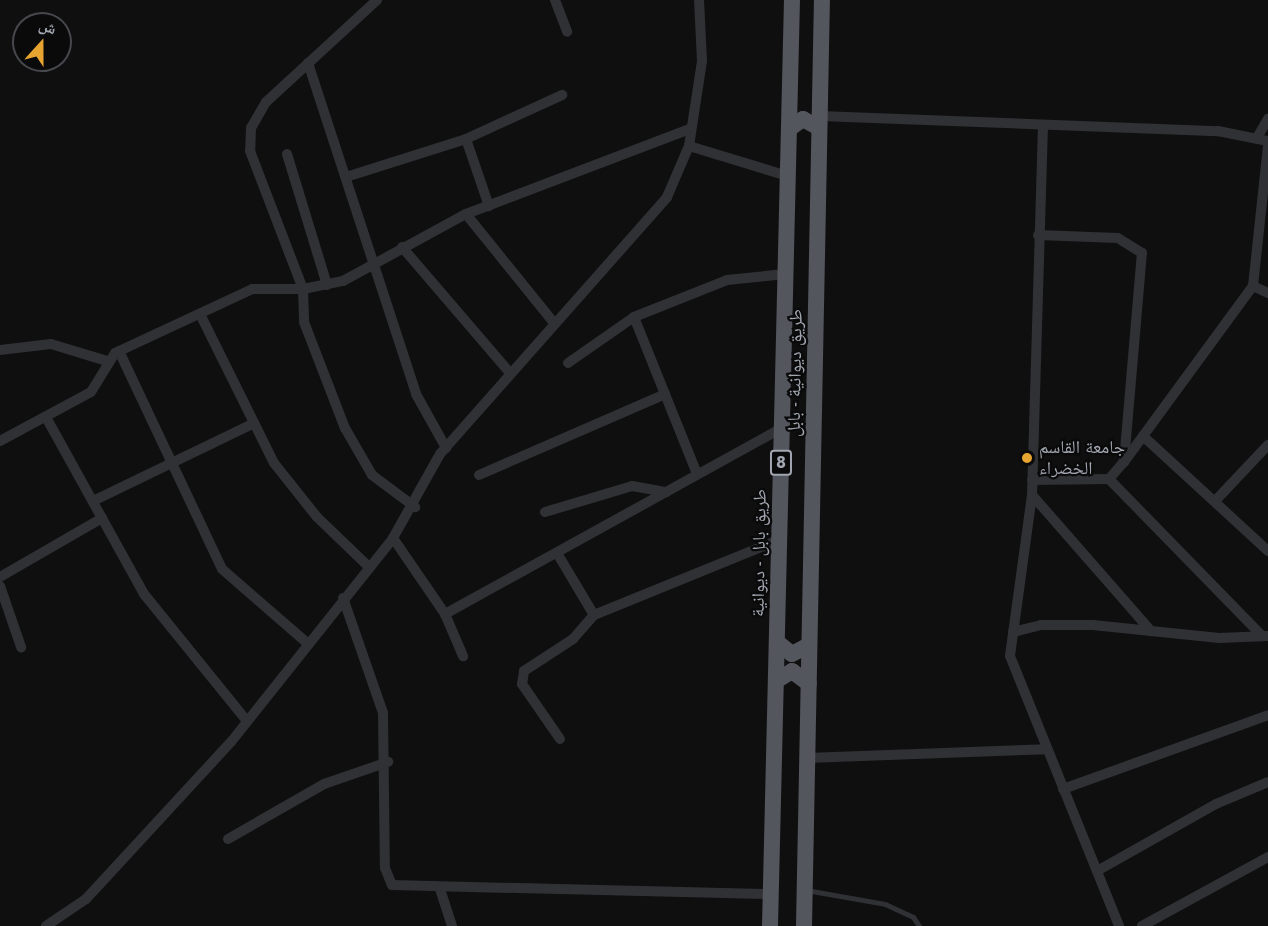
<!DOCTYPE html>
<meta charset="utf-8">
<style>
body{margin:0}
#map{position:relative;width:1268px;height:926px;overflow:hidden;background:#0f0f10;font-family:Jost,"Noto Naskh Arabic",sans-serif}
div>[style]{position:absolute}
[style*='--x']{left:calc(var(--x)*1px);top:calc(var(--y)*1px);width:calc(var(--w)*1px);rotate:calc(var(--a)*1deg)}
.service>*{height:5px;margin:-2.5px;padding:0 2.5px;transform-origin:2.5px;border-radius:2.5px;background:#303135}
.minor>*{height:10px;margin:-5px;padding:0 5px;transform-origin:5px;border-radius:5px;background:#303135}
.trunk>*{height:16px;margin:-8px;padding:0 8px;transform-origin:8px;border-radius:8px;background:#54565d}
.dots>*{width:16px;height:16px;translate:-50% -50%;box-sizing:border-box;border:3px solid #0a0a0b;border-radius:50%}
span{translate:-50% -50%;white-space:nowrap;text-align:center;line-height:1.15;-webkit-text-stroke:4.5px #0a0a0b;paint-order:stroke}
.shield-label span{padding:2px 4px;background:#0a0a0b;border:2px solid;border-radius:4px;-webkit-text-stroke-width:0}
.shield-label{font-size:16px;color:#a1a6b0;font-weight:700}
.street-label{font-size:18px;color:#a1a6b0}
.poi-label{font-size:18px;color:#a1a6b0}
.left{translate:0 -50%;text-align:left}
.north{position:absolute;left:12px;top:12px;width:60px;height:60px;box-sizing:border-box;background:#0a0a0b;border:2px solid #46484d;border-radius:50%;rotate:21deg;font-size:16px;font-weight:700;line-height:24px;text-align:center;color:#a1a6b0}
.north::after{content:'';display:block;margin:auto;width:21px;height:27px;background:#e7a430;clip-path:polygon(50% 0,100% 100%,50% 72%,0 100%)}
</style>
<div id="map">
<div class="service">
<i style="--x:806;--y:890;--w:80;--a:10"></i>
<i style="--x:885;--y:904;--w:31;--a:25"></i>
<i style="--x:913;--y:917;--w:11;--a:56"></i>
</div>
<div class="minor">
<i style="--x:377;--y:0;--w:151;--a:137.4"></i>
<i style="--x:266;--y:102;--w:30;--a:120"></i>
<i style="--x:251;--y:128;--w:23;--a:92"></i>
<i style="--x:250;--y:151;--w:148;--a:69"></i>
<i style="--x:303;--y:289;--w:33;--a:88"></i>
<i style="--x:304;--y:322;--w:114;--a:68.9"></i>
<i style="--x:345;--y:428;--w:54;--a:60.1"></i>
<i style="--x:372;--y:475;--w:54;--a:36.7"></i>
<i style="--x:555;--y:0;--w:34;--a:69"></i>
<i style="--x:308;--y:63;--w:348;--a:71.9"></i>
<i style="--x:416;--y:394;--w:62;--a:60.9"></i>
<i style="--x:820;--y:116;--w:398;--a:2.2"></i>
<i style="--x:1218;--y:131;--w:51;--a:11.3"></i>
<i style="--x:1043;--y:125;--w:370;--a:91.7"></i>
<i style="--x:1032;--y:495;--w:162;--a:97.8"></i>
<i style="--x:1010;--y:656;--w:291;--a:68"></i>
<i style="--x:1258;--y:136;--w:20;--a:-60"></i>
<i style="--x:466;--y:139;--w:71;--a:71.1"></i>
<i style="--x:689;--y:146;--w:103;--a:16.9"></i>
<i style="--x:287;--y:154;--w:137;--a:73"></i>
<i style="--x:346;--y:177;--w:126;--a:-17.6"></i>
<i style="--x:466;--y:139;--w:106;--a:-24.6"></i>
<i style="--x:466;--y:214;--w:140;--a:51.1"></i>
<i style="--x:402;--y:247;--w:166;--a:49.4"></i>
<i style="--x:1253;--y:286;--w:17;--a:25"></i>
<i style="--x:200;--y:314;--w:166;--a:63.6"></i>
<i style="--x:274;--y:463;--w:69;--a:51.5"></i>
<i style="--x:317;--y:517;--w:72;--a:43.9"></i>
<i style="--x:634;--y:317;--w:169;--a:68.1"></i>
<i style="--x:0;--y:350;--w:51;--a:-6.7"></i>
<i style="--x:51;--y:344;--w:59;--a:16.9"></i>
<i style="--x:119;--y:351;--w:241;--a:64.7"></i>
<i style="--x:222;--y:569;--w:113;--a:41"></i>
<i style="--x:568;--y:363;--w:80;--a:-34.9"></i>
<i style="--x:634;--y:317;--w:100;--a:-21.7"></i>
<i style="--x:727;--y:280;--w:58;--a:-5.9"></i>
<i style="--x:47;--y:419;--w:200;--a:61"></i>
<i style="--x:144;--y:594;--w:164;--a:51"></i>
<i style="--x:1143;--y:436;--w:170;--a:42.6"></i>
<i style="--x:0;--y:441;--w:103;--a:-28.3"></i>
<i style="--x:91;--y:392;--w:46;--a:-58.4"></i>
<i style="--x:115;--y:353;--w:151;--a:-25"></i>
<i style="--x:252;--y:289;--w:51;--a:0"></i>
<i style="--x:303;--y:289;--w:41;--a:-11.3"></i>
<i style="--x:343;--y:281;--w:140;--a:-28.6"></i>
<i style="--x:466;--y:214;--w:240;--a:-20.8"></i>
<i style="--x:1124;--y:462;--w:218;--a:-53.8"></i>
<i style="--x:1253;--y:286;--w:141;--a:-83.9"></i>
<i style="--x:479;--y:475;--w:203;--a:-23.5"></i>
<i style="--x:1109;--y:479;--w:219;--a:45.7"></i>
<i style="--x:1032;--y:480;--w:77;--a:-0.7"></i>
<i style="--x:1109;--y:479;--w:23;--a:-49"></i>
<i style="--x:1124;--y:462;--w:210;--a:-85.1"></i>
<i style="--x:1142;--y:253;--w:28;--a:-148"></i>
<i style="--x:1118;--y:238;--w:80;--a:-177.9"></i>
<i style="--x:1032;--y:495;--w:181;--a:48.8"></i>
<i style="--x:1216;--y:500;--w:76;--a:-46.6"></i>
<i style="--x:93;--y:501;--w:177;--a:-25.8"></i>
<i style="--x:545;--y:512;--w:91;--a:-16.6"></i>
<i style="--x:632;--y:486;--w:35;--a:10"></i>
<i style="--x:393;--y:538;--w:92;--a:55.6"></i>
<i style="--x:445;--y:614;--w:46;--a:66.8"></i>
<i style="--x:557;--y:553;--w:72;--a:59.2"></i>
<i style="--x:0;--y:577;--w:118;--a:-30"></i>
<i style="--x:0;--y:586;--w:65;--a:71"></i>
<i style="--x:343;--y:598;--w:122;--a:70.8"></i>
<i style="--x:383;--y:713;--w:155;--a:89.3"></i>
<i style="--x:385;--y:868;--w:18;--a:68"></i>
<i style="--x:392;--y:885;--w:379;--a:1.4"></i>
<i style="--x:445;--y:614;--w:385;--a:-28.9"></i>
<i style="--x:1013;--y:632;--w:29;--a:-14"></i>
<i style="--x:1041;--y:625;--w:52;--a:0"></i>
<i style="--x:1093;--y:625;--w:127;--a:5.9"></i>
<i style="--x:1219;--y:638;--w:49;--a:-2.3"></i>
<i style="--x:560;--y:739;--w:67;--a:-124.6"></i>
<i style="--x:522;--y:684;--w:13;--a:-81"></i>
<i style="--x:524;--y:671;--w:59;--a:-33.1"></i>
<i style="--x:573;--y:639;--w:32;--a:-49"></i>
<i style="--x:594;--y:615;--w:200;--a:-22.1"></i>
<i style="--x:807;--y:758;--w:240;--a:-2.1"></i>
<i style="--x:1063;--y:789;--w:218;--a:-19.8"></i>
<i style="--x:228;--y:839;--w:111;--a:-29.8"></i>
<i style="--x:324;--y:784;--w:68;--a:-19"></i>
<i style="--x:1097;--y:871;--w:137;--a:-29.4"></i>
<i style="--x:1216;--y:804;--w:56;--a:-22.9"></i>
<i style="--x:440;--y:889;--w:39;--a:72"></i>
<i style="--x:46;--y:926;--w:48;--a:-34"></i>
<i style="--x:86;--y:899;--w:214;--a:-47.3"></i>
<i style="--x:231;--y:742;--w:260;--a:-51.5"></i>
<i style="--x:393;--y:538;--w:96;--a:-60.8"></i>
<i style="--x:440;--y:454;--w:343;--a:-48.5"></i>
<i style="--x:667;--y:197;--w:56;--a:-66.7"></i>
<i style="--x:689;--y:146;--w:86;--a:-81.3"></i>
<i style="--x:702;--y:61;--w:61;--a:-92.8"></i>
<i style="--x:1142;--y:926;--w:144;--a:-28.7"></i>
</div>
<div class="trunk">
<i style="--x:789;--y:129;--w:17;--a:-36"></i>
<i style="--x:803;--y:119;--w:18;--a:29"></i>
<i style="--x:777;--y:642;--w:19;--a:39"></i>
<i style="--x:792;--y:654;--w:19;--a:-28"></i>
<i style="--x:776;--y:681;--w:19;--a:-32"></i>
<i style="--x:792;--y:671;--w:21;--a:37"></i>
<i style="--x:770;--y:926;--w:926;--a:-88.64"></i>
<i style="--x:804;--y:926;--w:926;--a:-88.89"></i>
</div>
<div class="dots">
<i style="left:1027px;top:458px;background:#e7a430"></i>
</div>
<div class="shield-label">
<span style="left:781px;top:463px">8</span>
</div>
<div class="street-label">
<span style="left:795px;top:373px;rotate:-89deg">طريق ديوانية - بابل</span>
<span style="left:759px;top:553px;rotate:-89deg">طريق بابل - ديوانية</span>
</div>
<div class="poi-label">
<span class="left" style="left:1039px;top:458px">جامعة القاسم<br>الخضراء</span>
</div>
<div class="north">ش</div>
</div>
